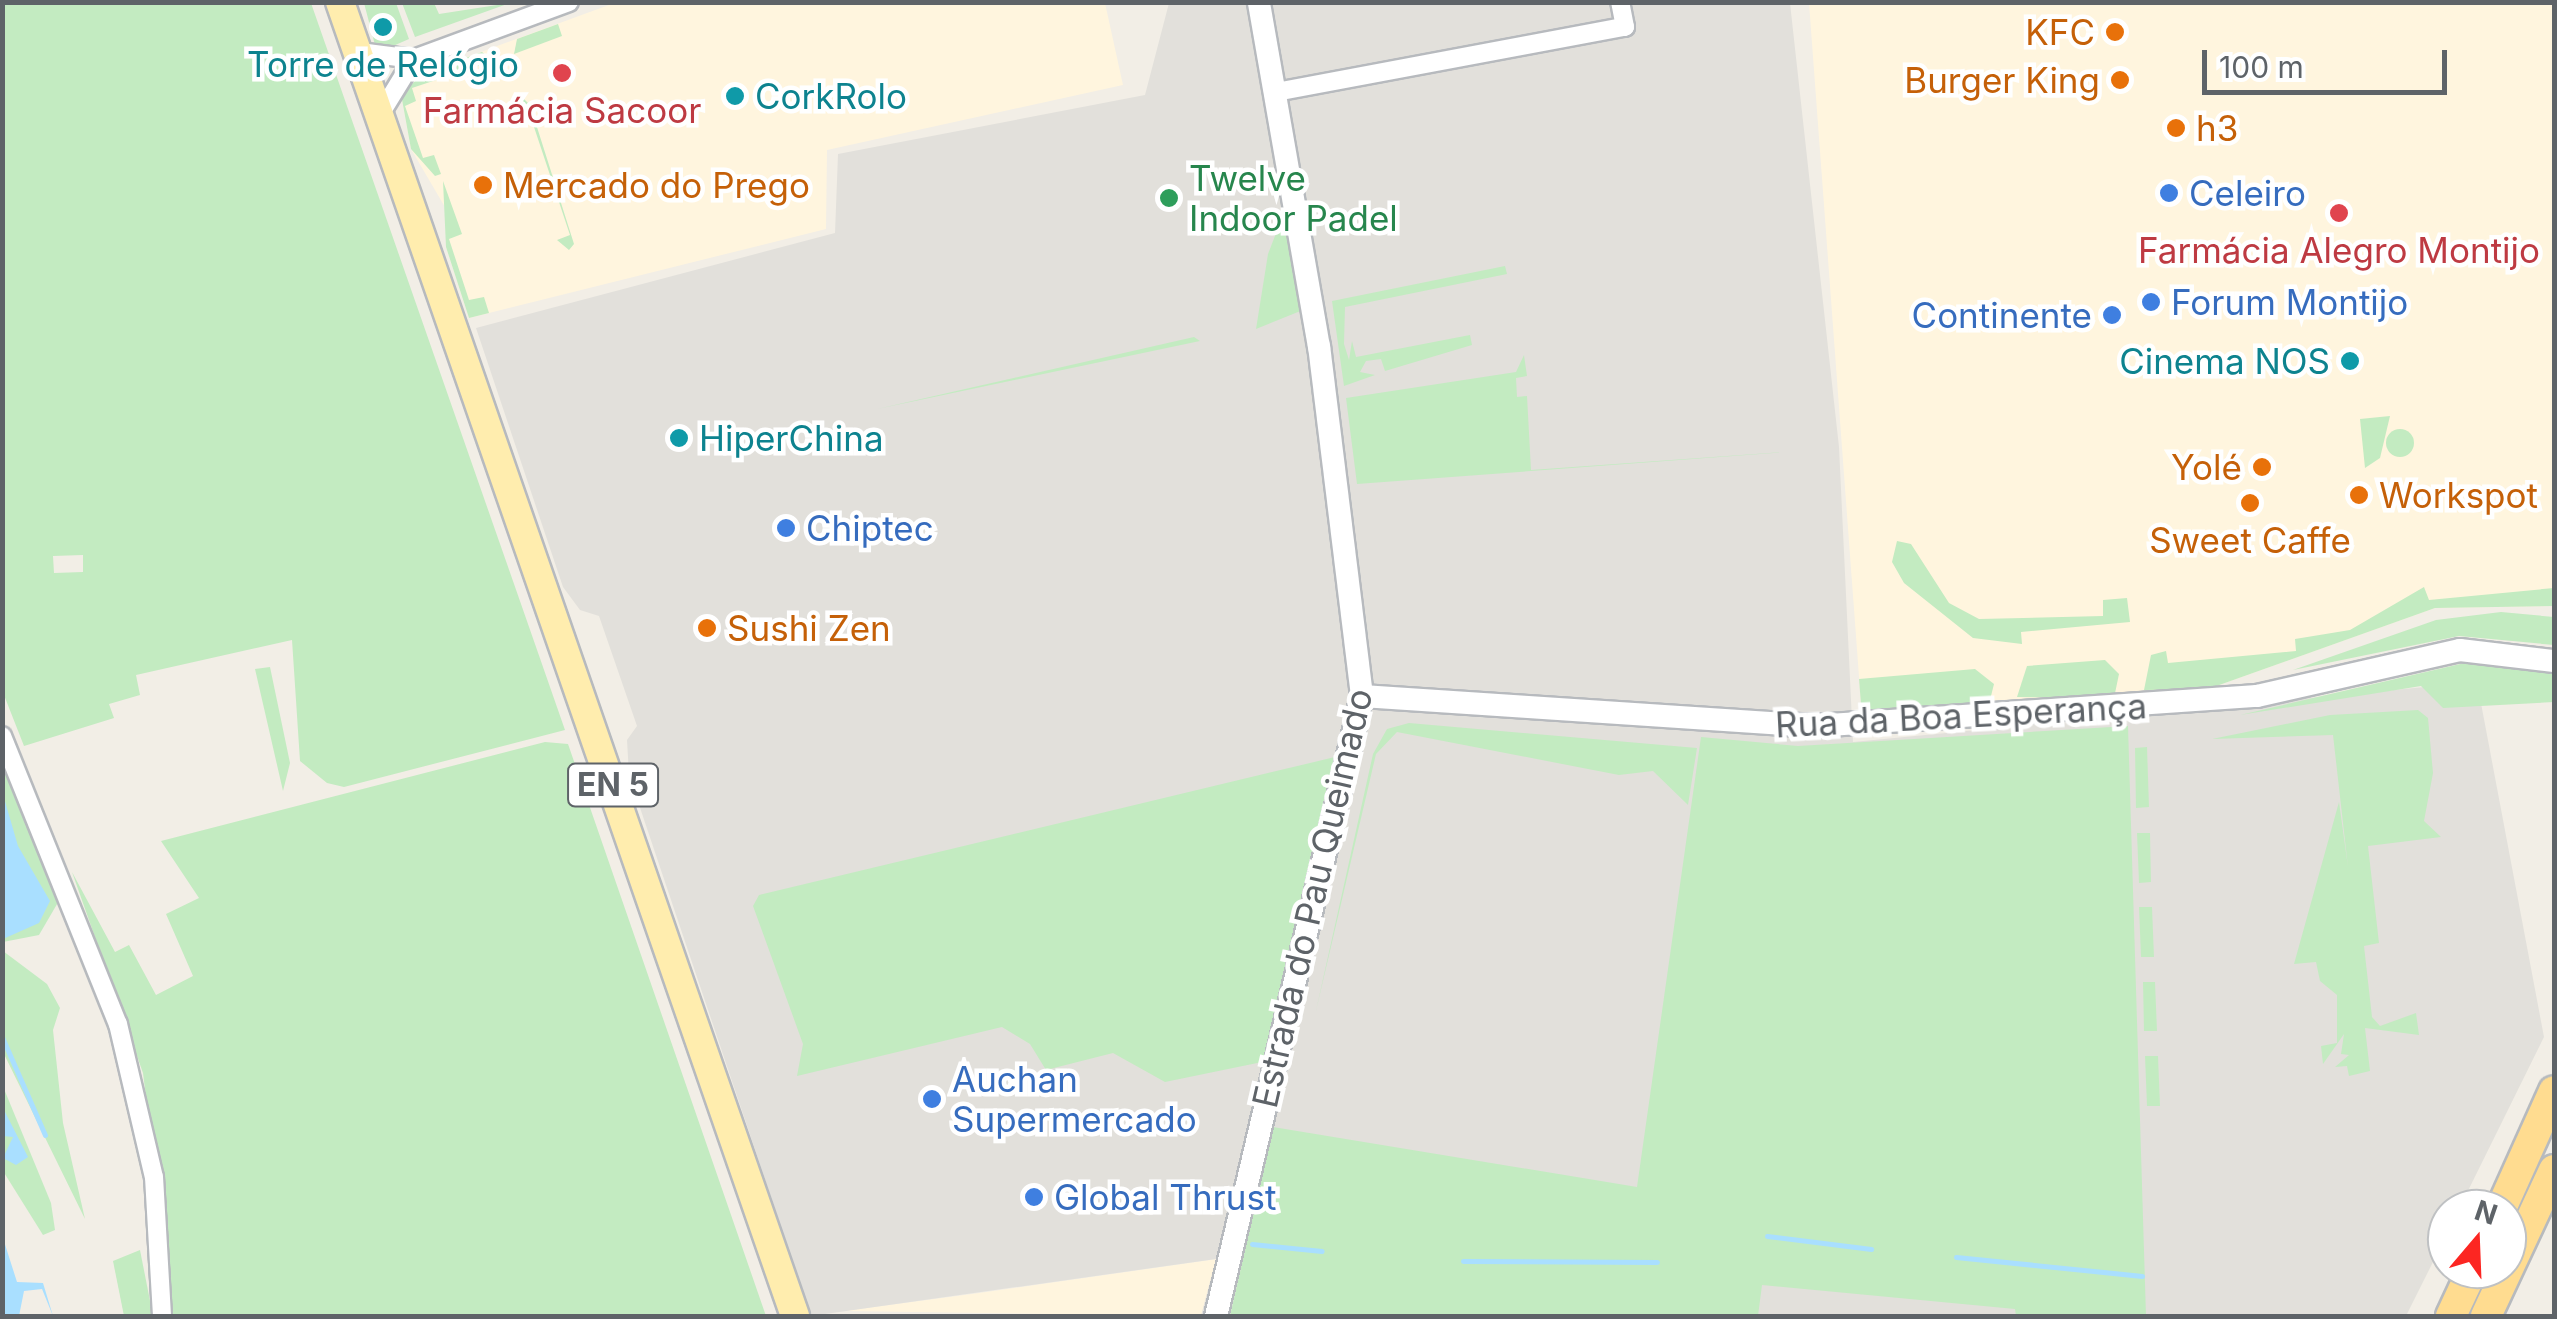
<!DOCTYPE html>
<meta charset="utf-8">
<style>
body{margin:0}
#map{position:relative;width:2557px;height:1319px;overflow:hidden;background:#f2eee6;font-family:Inter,sans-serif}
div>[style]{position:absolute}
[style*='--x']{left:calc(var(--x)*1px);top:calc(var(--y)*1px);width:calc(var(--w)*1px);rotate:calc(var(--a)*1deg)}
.commercial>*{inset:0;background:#fff5de}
.industrial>*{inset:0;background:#e2e0db}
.green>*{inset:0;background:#c3ebc1}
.round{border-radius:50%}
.water>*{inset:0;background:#a9dfff}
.stream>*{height:5px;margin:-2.5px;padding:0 2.5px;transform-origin:2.5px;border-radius:2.5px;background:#a9dfff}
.roads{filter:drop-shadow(2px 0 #b7babe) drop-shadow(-2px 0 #b7babe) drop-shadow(0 2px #b7babe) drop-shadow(0 -2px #b7babe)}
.street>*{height:18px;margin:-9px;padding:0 9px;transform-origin:9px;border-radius:9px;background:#fff}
.secondary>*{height:22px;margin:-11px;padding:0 11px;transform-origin:11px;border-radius:11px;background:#fff}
.primary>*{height:28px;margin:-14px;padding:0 14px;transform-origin:14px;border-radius:14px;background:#ffedae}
.highway>*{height:30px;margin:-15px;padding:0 15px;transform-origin:15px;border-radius:15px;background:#ffdc90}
.dots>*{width:28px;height:28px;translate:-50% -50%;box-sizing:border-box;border:5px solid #fff;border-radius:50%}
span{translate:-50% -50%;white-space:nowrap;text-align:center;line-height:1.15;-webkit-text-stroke:9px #fff;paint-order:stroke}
.shield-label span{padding:2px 8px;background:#fff;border:2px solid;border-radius:8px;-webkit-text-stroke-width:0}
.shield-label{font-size:32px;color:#5e6368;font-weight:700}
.food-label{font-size:35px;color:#c56008}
.right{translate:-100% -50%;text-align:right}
.left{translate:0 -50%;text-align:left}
.culture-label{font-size:35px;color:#0d838f}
.health-label{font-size:35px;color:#be3a42}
.leisure-label{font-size:35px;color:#27864d}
.shop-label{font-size:35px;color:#366cbe}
.street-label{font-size:35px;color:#5e6368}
.frame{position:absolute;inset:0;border:5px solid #5e6368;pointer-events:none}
.north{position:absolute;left:2427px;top:1189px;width:100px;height:100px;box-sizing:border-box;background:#fff;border:2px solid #bfc1c3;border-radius:50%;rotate:19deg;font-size:28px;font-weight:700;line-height:40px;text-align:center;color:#5e6368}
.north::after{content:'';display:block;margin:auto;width:35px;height:45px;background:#fc2622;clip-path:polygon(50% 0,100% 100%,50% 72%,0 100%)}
.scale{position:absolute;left:2202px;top:50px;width:245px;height:45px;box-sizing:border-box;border:5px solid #5e6368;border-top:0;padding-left:12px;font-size:30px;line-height:35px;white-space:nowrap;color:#5e6368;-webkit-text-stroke:8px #fff;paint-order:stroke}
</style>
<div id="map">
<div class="commercial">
<i style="clip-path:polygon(617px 2px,1105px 3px,1123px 85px,827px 150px,826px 229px,469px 318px,446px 247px,449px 214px,411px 149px,401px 94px,424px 73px)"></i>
<i style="clip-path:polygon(1809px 3px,2554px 3px,2554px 606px,2435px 608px,2208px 689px,1862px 717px)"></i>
<i style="clip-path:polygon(1217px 1259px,1201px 1316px,844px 1311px,972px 1294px)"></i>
</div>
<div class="industrial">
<i style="clip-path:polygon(1169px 3px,1790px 3px,1839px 447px,1853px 742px,2477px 682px,2544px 1037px,2459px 1209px,2447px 1209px,2447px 1234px,2406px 1316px,1201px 1316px,1216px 1259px,811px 1316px,629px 775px,627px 740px,637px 726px,599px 616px,580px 610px,563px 587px,476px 328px,835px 233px,838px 154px,1145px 95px)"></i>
</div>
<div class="green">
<i style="clip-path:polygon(evenodd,3px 2px,311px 3px,565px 730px,344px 787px,327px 783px,300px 761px,292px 640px,136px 675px,140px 695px,109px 704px,114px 718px,24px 746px,2px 690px,3px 2px,83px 555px,83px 572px,54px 573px,53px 556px,83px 555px)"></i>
<i style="clip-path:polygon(364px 3px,396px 3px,409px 39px,393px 46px,395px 55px,375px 45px)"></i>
<i style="clip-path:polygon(402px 3px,434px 3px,439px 14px,510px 3px,415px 37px)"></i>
<i style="clip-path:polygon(558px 24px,562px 36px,514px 54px,517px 39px)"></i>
<i style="clip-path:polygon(482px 52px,493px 61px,412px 88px,416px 101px,405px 106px,423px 158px,434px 155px,441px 174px,435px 176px,411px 149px,401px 94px,424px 73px)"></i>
<i style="clip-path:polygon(523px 98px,530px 105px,574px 244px,569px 250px,557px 240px,570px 235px,527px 106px,513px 106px)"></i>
<i style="clip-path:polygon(443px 181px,462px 234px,449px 239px,469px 300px,484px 297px,489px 313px,469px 318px,446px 247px)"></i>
<i style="clip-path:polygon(1282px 218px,1303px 310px,1256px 329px,1268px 254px)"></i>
<i style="clip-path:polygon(1505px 266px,1507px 274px,1345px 307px,1344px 344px,1349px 360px,1352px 341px,1356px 357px,1470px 335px,1472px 345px,1385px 371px,1381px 359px,1366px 361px,1360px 372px,1375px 375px,1344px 386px,1332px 301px)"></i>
<i style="clip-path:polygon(1194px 337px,1200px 341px,877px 409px)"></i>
<i style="clip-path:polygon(1524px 355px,1527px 376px,1516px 378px,1517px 397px,1527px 396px,1531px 470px,1840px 448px,1357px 484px,1346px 398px,1516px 372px)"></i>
<i style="clip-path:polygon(2390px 416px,2380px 458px,2365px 468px,2360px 419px)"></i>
<i class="round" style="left:2386px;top:429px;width:28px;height:28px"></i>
<i style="clip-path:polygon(1897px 541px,1911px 544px,1949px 603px,1979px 619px,2103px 616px,2103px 600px,2127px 598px,2130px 622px,2021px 632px,2022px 644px,1973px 638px,1904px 583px,1892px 562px)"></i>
<i style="clip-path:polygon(2424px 587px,2429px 600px,2554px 588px,2554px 606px,2435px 608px,2208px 689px,2144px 690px,2151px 655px,2166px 651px,2168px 663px,2296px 651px,2295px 639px,2350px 630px)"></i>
<i style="clip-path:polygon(2501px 612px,2554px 617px,2554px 645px,2459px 636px,2293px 670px,2436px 620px)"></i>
<i style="clip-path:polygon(2105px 660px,2119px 674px,2114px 698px,2017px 697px,2027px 666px)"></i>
<i style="clip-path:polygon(2469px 662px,2554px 673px,2554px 702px,2443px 708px,2421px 686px,2240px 715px)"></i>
<i style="clip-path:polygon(270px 667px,290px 763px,283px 791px,255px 669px)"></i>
<i style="clip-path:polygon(1975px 669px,1994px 684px,1989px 704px,1862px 717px,1859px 679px)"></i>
<i style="clip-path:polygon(2418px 710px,2428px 718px,2433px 773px,2424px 821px,2441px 837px,2368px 846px,2379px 943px,2364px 946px,2372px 1017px,2380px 1026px,2416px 1013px,2419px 1035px,2365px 1028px,2370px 1071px,2349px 1076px,2347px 1066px,2335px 1067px,2349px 1055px,2341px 1054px,2344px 1034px,2323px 1064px,2321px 1046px,2337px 1043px,2337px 995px,2320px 981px,2316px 962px,2294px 964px,2339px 802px,2348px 867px,2333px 735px,2212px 739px,2330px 715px)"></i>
<i style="clip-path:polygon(1409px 723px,1697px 748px,1688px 805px,1653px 771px,1619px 775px,1397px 732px,1376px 754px,1315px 1015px,1373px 754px,1387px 729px)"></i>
<i style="clip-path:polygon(2128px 726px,2146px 1316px,2016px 1316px,2015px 1309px,1762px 1285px,1758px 1316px,1230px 1316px,1273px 1127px,1637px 1187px,1701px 737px,1798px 746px)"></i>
<i style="clip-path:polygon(545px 742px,568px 744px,766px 1316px,173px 1316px,143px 1073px,72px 872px,115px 952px,129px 945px,156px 995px,193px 976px,166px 914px,199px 898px,161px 841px)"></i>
<i style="clip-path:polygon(2147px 747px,2149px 807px,2136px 808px,2135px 748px)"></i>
<i style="clip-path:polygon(2px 750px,60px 899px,39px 935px,3px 942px)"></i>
<i style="clip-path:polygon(1335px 757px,1267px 1061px,1165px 1082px,1113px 1053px,1046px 1070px,1030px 1044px,1002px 1027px,797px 1076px,803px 1044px,753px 906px,759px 895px)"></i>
<i style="clip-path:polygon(2137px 833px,2150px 833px,2151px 882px,2139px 883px)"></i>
<i style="clip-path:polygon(2139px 907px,2152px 907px,2154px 957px,2141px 957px)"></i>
<i style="clip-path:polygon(3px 951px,47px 984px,60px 1008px,53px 1030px,63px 1123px,85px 1219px,3px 1052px)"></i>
<i style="clip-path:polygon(2143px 982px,2155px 982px,2157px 1031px,2144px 1031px)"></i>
<i style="clip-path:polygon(2158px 1056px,2160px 1106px,2147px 1106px,2145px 1056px)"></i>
<i style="clip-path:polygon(2px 1084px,51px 1203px,55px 1230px,43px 1235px,3px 1171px)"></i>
<i style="clip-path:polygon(140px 1250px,153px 1316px,124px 1316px,113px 1261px)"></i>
</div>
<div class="water">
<i style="clip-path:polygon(2px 791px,18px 846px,50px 901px,39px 923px,3px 939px)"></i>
<i style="clip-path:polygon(3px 1108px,28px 1157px,16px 1165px,3px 1158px,13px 1137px,3px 1136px)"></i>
<i style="clip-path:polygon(2px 1235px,17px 1282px,43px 1283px,53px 1316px,42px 1289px,24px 1291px,19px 1316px,3px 1316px)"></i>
</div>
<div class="stream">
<i style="--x:2;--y:1037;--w:107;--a:66.3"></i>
<i style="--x:1767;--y:1236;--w:105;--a:7.1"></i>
<i style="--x:1252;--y:1244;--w:70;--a:5.7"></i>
<i style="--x:1956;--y:1257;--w:187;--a:5.8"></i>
<i style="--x:1463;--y:1261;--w:194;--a:0.3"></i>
</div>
<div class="roads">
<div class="street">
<i style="--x:367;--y:53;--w:47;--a:7.3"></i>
<i style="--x:414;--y:59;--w:165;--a:-20.2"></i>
<i style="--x:1276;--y:92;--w:355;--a:-10.6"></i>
<i style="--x:1625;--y:27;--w:25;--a:-101"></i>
<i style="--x:382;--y:111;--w:61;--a:-58.4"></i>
<i style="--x:2;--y:736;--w:310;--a:68.1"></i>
<i style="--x:118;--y:1024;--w:157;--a:76.8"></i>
<i style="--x:154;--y:1177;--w:139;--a:86.7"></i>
</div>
<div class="secondary">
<i style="--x:1362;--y:696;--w:454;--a:3.8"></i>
<i style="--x:1815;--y:726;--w:443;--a:-3.9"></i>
<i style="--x:2257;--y:696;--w:208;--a:-12.8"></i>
<i style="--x:2460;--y:650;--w:95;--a:6.7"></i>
<i style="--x:1216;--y:1316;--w:637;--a:-76.75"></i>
<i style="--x:1362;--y:696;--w:352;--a:-97"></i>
<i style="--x:1319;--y:347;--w:350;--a:-99.9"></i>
</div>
<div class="primary">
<i style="--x:340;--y:2;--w:1391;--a:70.9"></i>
</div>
<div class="highway">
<i style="--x:2501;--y:1209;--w:129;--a:-65.8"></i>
<i style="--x:2451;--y:1316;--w:52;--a:-64.9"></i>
<i style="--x:2486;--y:1316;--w:161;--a:-65"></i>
</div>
</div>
<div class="dots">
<i style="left:383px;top:27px;background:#0f9aa8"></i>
<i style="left:2115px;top:32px;background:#e8710a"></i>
<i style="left:562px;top:73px;background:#e0444e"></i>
<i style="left:2120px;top:80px;background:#e8710a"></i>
<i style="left:735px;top:96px;background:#0f9aa8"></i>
<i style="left:2176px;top:128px;background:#e8710a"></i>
<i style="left:483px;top:185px;background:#e8710a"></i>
<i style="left:2169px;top:193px;background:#3f7fe0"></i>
<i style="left:1169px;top:198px;background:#2e9e5b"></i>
<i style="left:2339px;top:213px;background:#e0444e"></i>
<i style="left:2151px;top:302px;background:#3f7fe0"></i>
<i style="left:2112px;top:315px;background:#3f7fe0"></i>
<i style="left:2350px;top:361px;background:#0f9aa8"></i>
<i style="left:679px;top:438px;background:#0f9aa8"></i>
<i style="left:2262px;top:467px;background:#e8710a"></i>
<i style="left:2359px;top:495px;background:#e8710a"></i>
<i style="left:2250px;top:503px;background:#e8710a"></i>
<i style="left:786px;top:528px;background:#3f7fe0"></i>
<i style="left:707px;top:628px;background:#e8710a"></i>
<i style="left:932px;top:1099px;background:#3f7fe0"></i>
<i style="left:1034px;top:1197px;background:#3f7fe0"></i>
</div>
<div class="shield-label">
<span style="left:613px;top:785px">EN 5</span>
</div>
<div class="food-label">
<span class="right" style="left:2095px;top:32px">KFC</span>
<span class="right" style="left:2100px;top:80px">Burger King</span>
<span class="left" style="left:2196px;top:128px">h3</span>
<span class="left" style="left:503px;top:185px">Mercado do Prego</span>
<span class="right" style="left:2242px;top:467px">Yolé</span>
<span class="left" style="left:2379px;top:495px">Workspot</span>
<span style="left:2250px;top:540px">Sweet Caffe</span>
<span class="left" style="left:727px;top:628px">Sushi Zen</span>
</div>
<div class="culture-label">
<span style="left:383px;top:64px">Torre de Relógio</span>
<span class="left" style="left:755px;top:96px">CorkRolo</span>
<span class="right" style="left:2330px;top:361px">Cinema NOS</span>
<span class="left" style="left:699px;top:438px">HiperChina</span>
</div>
<div class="health-label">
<span style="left:562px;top:110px">Farmácia Sacoor</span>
<span style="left:2339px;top:250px">Farmácia Alegro Montijo</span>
</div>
<div class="leisure-label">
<span class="left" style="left:1189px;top:198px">Twelve<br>Indoor Padel</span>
</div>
<div class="shop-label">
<span class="left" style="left:2189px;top:193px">Celeiro</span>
<span class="left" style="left:2171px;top:302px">Forum Montijo</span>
<span class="right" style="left:2092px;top:315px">Continente</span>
<span class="left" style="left:806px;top:528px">Chiptec</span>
<span class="left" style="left:952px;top:1099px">Auchan<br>Supermercado</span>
<span class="left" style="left:1054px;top:1197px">Global Thrust</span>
</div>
<div class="street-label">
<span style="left:1961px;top:715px;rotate:-3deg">Rua da Boa Esperança</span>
<span style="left:1312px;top:898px;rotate:-77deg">Estrada do Pau Queimado</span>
</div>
<div class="frame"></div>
<div class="north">N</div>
<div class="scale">100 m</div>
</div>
